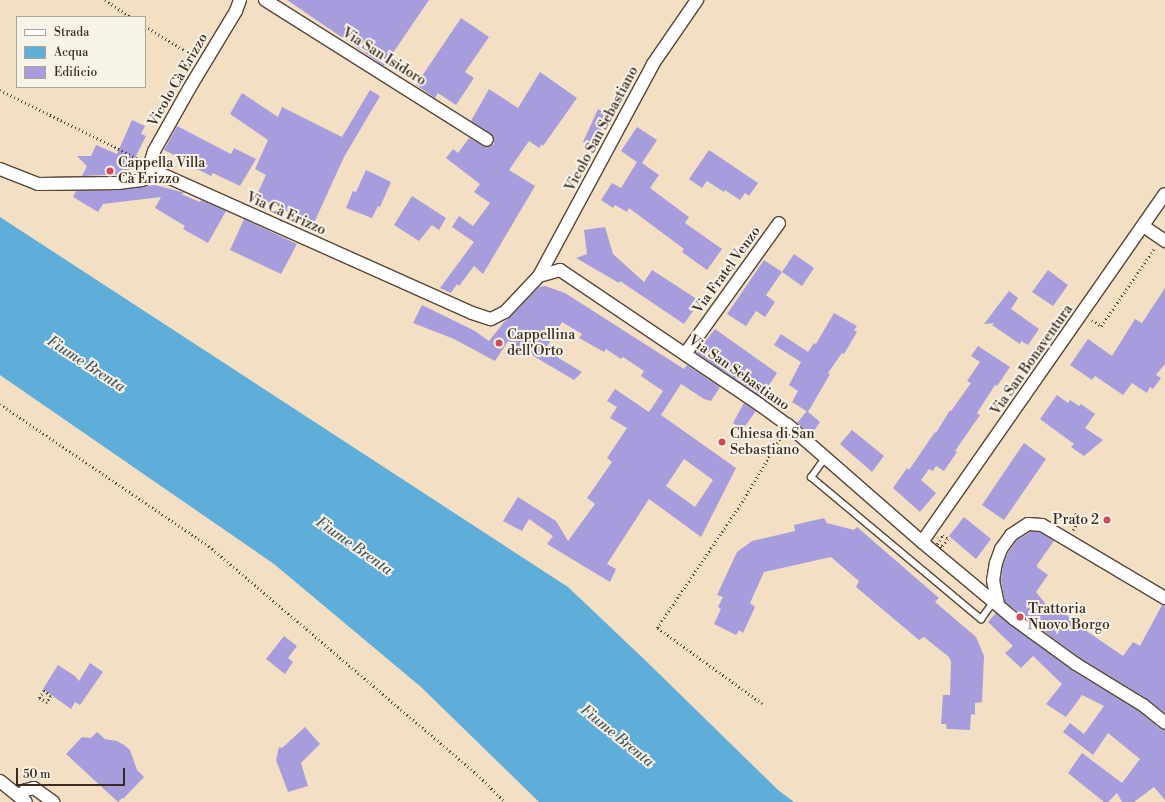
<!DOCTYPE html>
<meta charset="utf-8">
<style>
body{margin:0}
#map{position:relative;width:1165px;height:802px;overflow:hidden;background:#f3dfc4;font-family:"Libre Bodoni",serif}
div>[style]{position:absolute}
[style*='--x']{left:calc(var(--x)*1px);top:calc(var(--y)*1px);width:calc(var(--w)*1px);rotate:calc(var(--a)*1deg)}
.water>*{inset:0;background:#5faed9}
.building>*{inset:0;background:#a89ddc}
.path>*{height:2.5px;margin-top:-1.25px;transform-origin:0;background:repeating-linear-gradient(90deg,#574537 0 1px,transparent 0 4px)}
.roads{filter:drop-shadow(1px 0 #574537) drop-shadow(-1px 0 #574537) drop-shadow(0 1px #574537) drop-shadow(0 -1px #574537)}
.lane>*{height:6px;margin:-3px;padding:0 3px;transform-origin:3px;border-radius:3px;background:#fff}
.street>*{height:12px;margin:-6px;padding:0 6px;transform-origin:6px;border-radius:6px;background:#fff}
.dots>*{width:11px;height:11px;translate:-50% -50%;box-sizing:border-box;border:2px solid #f7f3e8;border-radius:50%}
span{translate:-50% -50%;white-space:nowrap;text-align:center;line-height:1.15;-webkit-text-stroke:4px #f7f3e8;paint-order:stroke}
.street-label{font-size:14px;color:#3b2a1e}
.poi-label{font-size:14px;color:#3b2a1e}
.left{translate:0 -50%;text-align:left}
.right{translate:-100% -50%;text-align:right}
.water-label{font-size:15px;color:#48585f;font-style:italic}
.legend{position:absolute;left:16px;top:16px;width:130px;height:72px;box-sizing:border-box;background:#f7f3e8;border:1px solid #aca397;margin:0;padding:5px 7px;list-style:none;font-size:12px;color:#3b2a1e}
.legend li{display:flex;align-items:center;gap:8px;height:20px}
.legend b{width:20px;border:1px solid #aca397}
.scale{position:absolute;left:16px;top:768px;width:109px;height:18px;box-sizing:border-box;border:2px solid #3b2a1e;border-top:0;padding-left:5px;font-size:12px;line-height:14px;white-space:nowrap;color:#3b2a1e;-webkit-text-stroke:3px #f7f3e8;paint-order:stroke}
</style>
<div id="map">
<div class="water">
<i style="clip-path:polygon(0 217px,568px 587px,646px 661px,778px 790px,794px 802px,539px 802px,421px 687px,274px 564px,0 375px)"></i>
</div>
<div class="building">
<i style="clip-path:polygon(287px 0,429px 0,384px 66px)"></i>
<i style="clip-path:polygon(461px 18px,489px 37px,465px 72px,474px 78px,456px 105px,438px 93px,435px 98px,416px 85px)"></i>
<i style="clip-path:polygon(540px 72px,577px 98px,543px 146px,542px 144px,539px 148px,529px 141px,509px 170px,535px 186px,483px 274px,474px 266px,459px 286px,457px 284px,451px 293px,440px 288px,474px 242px,452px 227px,459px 216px,473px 226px,490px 203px,474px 192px,480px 184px,446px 158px,453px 149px,458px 153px,469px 138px,486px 147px,494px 144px,494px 140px,491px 134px,471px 121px,489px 89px,518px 108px)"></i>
<i style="clip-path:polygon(370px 90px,380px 96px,344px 157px,313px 225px,302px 218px,256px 197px,266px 175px,255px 169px,268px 140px,230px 114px,242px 93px,278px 117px,282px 107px,342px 137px)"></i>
<i style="clip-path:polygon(598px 109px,609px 115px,594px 147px,583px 142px)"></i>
<i style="clip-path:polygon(132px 120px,145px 126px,141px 134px,146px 136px,127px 174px,82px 176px,87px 166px,77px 156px,91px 156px,96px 145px,117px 154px)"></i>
<i style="clip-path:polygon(177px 126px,231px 154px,234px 148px,256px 159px,240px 186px,213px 173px,211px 176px,193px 167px,194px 165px,164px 150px)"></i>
<i style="clip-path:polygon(637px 127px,657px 140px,642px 163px,659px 175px,650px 188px,689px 217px,685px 223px,722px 249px,707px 270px,682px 252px,684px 249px,629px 208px,627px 212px,615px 205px,613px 208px,601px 200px,612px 183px,621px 188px,637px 162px,621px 151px)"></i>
<i style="clip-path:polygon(709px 150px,758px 183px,749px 196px,745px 193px,740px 200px,725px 190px,724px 192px,707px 181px,702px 188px,689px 179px)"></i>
<i style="clip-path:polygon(366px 170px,391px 182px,380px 207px,378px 206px,372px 218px,346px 208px,353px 191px,356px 192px)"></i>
<i style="clip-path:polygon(155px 185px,185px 193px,181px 194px,200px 202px,201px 200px,226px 211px,208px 243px,183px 229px,185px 226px,155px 208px,161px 197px,103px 204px,98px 212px,73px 197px,76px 191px,119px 190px)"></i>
<i style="clip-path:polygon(412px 196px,446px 218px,439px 230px,432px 225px,419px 241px,394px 225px)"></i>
<i style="clip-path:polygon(244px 219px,297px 244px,281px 274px,230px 250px)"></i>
<i style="clip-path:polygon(605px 227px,613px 254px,644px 282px,652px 270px,700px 301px,684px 324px,620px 281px,619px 283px,576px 258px,587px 254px,584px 230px)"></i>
<i style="clip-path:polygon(794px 254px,814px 268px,802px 286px,782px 272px)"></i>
<i style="clip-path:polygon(764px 260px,782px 272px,766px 295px,775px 302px,765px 317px,756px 311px,746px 326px,727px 314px)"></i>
<i style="clip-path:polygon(1048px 270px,1068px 285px,1053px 306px,1032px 292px)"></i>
<i style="clip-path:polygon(evenodd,545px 286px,565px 293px,684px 369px,687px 365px,720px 387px,711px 401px,704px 399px,681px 384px,661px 415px,736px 468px,701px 537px,649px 499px,607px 564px,616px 569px,610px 582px,547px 544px,553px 536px,529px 519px,522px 531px,503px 521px,518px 497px,556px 521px,568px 541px,595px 504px,587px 498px,612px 462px,607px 458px,627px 428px,610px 418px,617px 407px,607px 401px,615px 389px,649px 412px,663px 391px,641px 376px,644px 371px,623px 357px,621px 359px,606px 349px,604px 352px,579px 338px,582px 334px,562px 322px,545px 350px,582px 372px,574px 380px,508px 341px,495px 361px,454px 339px,413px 323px,422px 305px,475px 331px,489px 341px,505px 321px,510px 317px,539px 287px,545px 286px,684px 459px,713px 480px,695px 507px,666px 486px,684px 459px)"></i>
<i style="clip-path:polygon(1165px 288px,1165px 364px,1156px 375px,1161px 378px,1153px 389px,1150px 387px,1147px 393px,1132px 383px,1123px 395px,1095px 376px,1092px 380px,1070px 365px,1088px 339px,1112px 356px,1135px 319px,1142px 323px)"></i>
<i style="clip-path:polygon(1009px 291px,1018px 298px,1011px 309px,1039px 329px,1028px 345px,1021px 341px,1020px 344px,992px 325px,994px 323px,984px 324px)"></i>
<i style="clip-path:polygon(834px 313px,857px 326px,854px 330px,857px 332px,844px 354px,842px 353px,828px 373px,830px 374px,808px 412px,792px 402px,798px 391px,789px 385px,801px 362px,774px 345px,781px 334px,808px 352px,814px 343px,816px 344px)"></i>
<i style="clip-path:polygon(715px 329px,777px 373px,761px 397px,696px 353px)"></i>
<i style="clip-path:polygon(978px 346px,1010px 367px,997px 386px,995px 385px,977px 413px,980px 415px,955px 451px,957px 452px,944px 471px,936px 466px,933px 471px,929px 469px,921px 480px,936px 493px,920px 512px,893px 488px,907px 468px,909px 470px,935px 432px,936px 433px,950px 410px,951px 411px,971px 383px,967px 381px,980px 362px,971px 356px)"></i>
<i style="clip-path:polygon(1057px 395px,1068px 403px,1070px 400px,1079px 406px,1081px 404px,1095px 414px,1085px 428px,1103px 440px,1084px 456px,1071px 447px,1074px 444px,1040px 419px)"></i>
<i style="clip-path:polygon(744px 403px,756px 411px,743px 429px,733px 423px)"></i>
<i style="clip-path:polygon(807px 411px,820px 422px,811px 435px,797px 423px)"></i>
<i style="clip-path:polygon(852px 430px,884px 456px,872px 472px,840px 444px)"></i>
<i style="clip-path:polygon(1024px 443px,1046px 459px,1004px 520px,982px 505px)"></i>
<i style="clip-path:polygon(964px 517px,991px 539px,976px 559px,949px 536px)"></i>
<i style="clip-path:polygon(824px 518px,827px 523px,854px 530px,857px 527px,939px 598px,935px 602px,976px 637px,984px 656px,982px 702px,975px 703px,975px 715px,971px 714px,970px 730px,947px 729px,946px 724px,941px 724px,943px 695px,950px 695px,951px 662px,949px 657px,924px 637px,919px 640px,856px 587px,859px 581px,831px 557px,764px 572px,750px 603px,755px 607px,743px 633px,739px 630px,736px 635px,714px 624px,721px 609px,718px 607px,723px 597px,717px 595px,737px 552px,752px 541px,795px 531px,794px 525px)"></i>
<i style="clip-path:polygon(1030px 532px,1040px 532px,1054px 541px,1037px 565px,1037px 567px,1048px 575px,1036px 592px,1053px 613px,1056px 609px,1070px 617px,1069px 619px,1123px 656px,1133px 642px,1140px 646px,1162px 605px,1165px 605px,1165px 713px,1147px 699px,1080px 658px,1005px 602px,1001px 581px,1003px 565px,1008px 553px,1016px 541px)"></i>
<i style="clip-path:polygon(996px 613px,1072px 670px,1139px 711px,1160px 729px,1165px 730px,1165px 800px,1154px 787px,1134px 802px,1122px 802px,1117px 793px,1108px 802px,1104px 802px,1068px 773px,1082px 753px,1122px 783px,1140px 759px,1108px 733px,1093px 755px,1063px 732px,1070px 723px,1084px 734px,1104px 706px,1082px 695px,1066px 717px,1046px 704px,1062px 684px,1033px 656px,1021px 668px,1005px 653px,1013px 646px,988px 622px)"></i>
<i style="clip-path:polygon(284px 636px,297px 646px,288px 658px,293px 662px,285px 674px,266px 659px)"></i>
<i style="clip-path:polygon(90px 663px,103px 672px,80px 705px,75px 702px,71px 709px,43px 689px,58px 665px,75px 676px,79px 681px)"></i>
<i style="clip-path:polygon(305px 727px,320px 744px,301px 763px,308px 786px,288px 792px,276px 760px,279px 747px,282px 748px)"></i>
<i style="clip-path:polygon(97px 732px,105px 739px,117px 741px,124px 745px,130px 750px,137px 770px,144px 777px,123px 799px,122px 798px,118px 802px,66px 754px,82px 737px,91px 738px)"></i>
</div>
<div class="path">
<i style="--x:105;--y:0;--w:31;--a:33"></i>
<i style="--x:145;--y:26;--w:57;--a:31.5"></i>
<i style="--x:0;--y:90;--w:155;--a:26.4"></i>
<i style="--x:1092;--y:320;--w:11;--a:34"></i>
<i style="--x:1101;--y:326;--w:93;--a:-55.5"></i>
<i style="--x:0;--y:404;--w:253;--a:34.2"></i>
<i style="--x:209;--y:546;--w:356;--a:40.4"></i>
<i style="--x:480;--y:777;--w:35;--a:45"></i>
<i style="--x:1073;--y:530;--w:9;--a:-63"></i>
<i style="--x:1077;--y:522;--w:12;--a:-99"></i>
<i style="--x:943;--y:535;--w:6;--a:39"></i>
<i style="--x:948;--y:539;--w:11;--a:128"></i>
<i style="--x:941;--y:548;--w:6;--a:-135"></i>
<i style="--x:937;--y:544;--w:11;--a:-56"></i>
<i style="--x:44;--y:690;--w:9;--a:41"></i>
<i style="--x:51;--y:696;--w:8;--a:120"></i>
<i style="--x:47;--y:703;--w:9;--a:-148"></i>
<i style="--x:39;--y:698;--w:9;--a:-58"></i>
<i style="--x:762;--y:704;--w:130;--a:-144.1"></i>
<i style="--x:657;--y:628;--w:152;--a:-56"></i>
<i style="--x:742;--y:502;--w:78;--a:-59.2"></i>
</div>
<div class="roads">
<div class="lane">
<i style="--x:825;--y:458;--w:24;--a:126"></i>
<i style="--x:811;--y:477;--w:222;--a:39.9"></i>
<i style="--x:981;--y:619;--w:22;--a:-54"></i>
</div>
<div class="street">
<i style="--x:240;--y:0;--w:12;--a:110"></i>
<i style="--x:236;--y:11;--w:91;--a:121.1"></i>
<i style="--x:189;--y:89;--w:71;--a:119.4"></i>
<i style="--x:154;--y:151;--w:14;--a:107"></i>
<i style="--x:150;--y:164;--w:13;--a:45"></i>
<i style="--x:159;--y:173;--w:343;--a:24.1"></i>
<i style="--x:472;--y:313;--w:20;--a:18"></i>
<i style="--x:491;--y:319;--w:16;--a:-27"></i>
<i style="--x:505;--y:312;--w:50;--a:-46.6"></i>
<i style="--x:539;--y:276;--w:241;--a:-61.7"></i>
<i style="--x:653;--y:64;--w:78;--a:-55.5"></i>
<i style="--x:265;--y:0;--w:262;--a:32.2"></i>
<i style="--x:0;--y:169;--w:41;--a:21.5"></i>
<i style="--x:38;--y:184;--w:80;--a:-0.7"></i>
<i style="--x:118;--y:183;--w:24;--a:-7"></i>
<i style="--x:142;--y:180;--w:18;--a:-22"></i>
<i style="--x:1143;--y:226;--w:27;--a:34"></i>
<i style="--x:539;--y:276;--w:22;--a:-16"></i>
<i style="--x:560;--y:270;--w:241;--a:34"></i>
<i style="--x:760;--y:405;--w:34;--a:36"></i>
<i style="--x:788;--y:425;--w:178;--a:41.1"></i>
<i style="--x:922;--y:542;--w:120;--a:39.9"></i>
<i style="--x:1014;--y:619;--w:77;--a:36"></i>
<i style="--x:1076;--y:664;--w:79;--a:31.5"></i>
<i style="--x:1143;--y:705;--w:28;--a:39"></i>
<i style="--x:685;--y:354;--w:161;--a:-54.3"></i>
<i style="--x:922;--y:542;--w:424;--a:-55.1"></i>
<i style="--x:998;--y:604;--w:24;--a:-102"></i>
<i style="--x:993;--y:581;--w:18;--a:-81"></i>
<i style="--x:996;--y:563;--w:15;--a:-70"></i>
<i style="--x:1001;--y:549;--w:17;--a:-54"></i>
<i style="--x:1011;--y:535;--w:20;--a:-33"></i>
<i style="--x:1028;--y:524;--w:14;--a:4"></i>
<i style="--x:1042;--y:525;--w:143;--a:30.7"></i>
<i style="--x:0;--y:781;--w:33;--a:39"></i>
<i style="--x:19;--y:796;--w:9;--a:-41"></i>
<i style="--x:26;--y:790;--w:8;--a:-14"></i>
<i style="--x:34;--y:788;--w:24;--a:36"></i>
</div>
</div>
<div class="dots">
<i style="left:110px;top:171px;background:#d1495b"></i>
<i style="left:499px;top:343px;background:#d1495b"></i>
<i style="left:722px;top:442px;background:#d1495b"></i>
<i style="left:1107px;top:520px;background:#d1495b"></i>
<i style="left:1020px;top:617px;background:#d1495b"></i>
</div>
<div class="street-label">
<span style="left:384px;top:57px;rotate:32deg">Via San Isidoro</span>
<span style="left:178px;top:80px;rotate:-60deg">Vicolo Cà Erizzo</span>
<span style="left:602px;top:129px;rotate:-62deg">Vicolo San Sebastiano</span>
<span style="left:286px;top:214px;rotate:24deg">Via Cà Erizzo</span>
<span style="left:727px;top:270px;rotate:-54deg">Via Fratel Venzo</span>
<span style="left:1032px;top:360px;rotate:-55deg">Via San Bonaventura</span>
<span style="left:739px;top:373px;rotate:35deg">Via San Sebastiano</span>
</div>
<div class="poi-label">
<span class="left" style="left:118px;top:171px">Cappella Villa<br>Cà Erizzo</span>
<span class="left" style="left:507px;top:343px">Cappellina<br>dell'Orto</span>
<span class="left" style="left:730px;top:442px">Chiesa di San<br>Sebastiano</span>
<span class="right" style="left:1099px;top:520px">Prato 2</span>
<span class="left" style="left:1028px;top:617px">Trattoria<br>Nuovo Borgo</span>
</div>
<div class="water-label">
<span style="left:86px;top:364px;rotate:33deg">Fiume Brenta</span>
<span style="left:354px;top:546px;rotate:35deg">Fiume Brenta</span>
<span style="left:617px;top:736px;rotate:39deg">Fiume Brenta</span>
</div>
<ul class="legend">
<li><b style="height:5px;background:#fff"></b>Strada</li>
<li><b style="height:11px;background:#5faed9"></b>Acqua</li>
<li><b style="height:11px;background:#a89ddc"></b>Edificio</li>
</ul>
<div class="scale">50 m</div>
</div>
